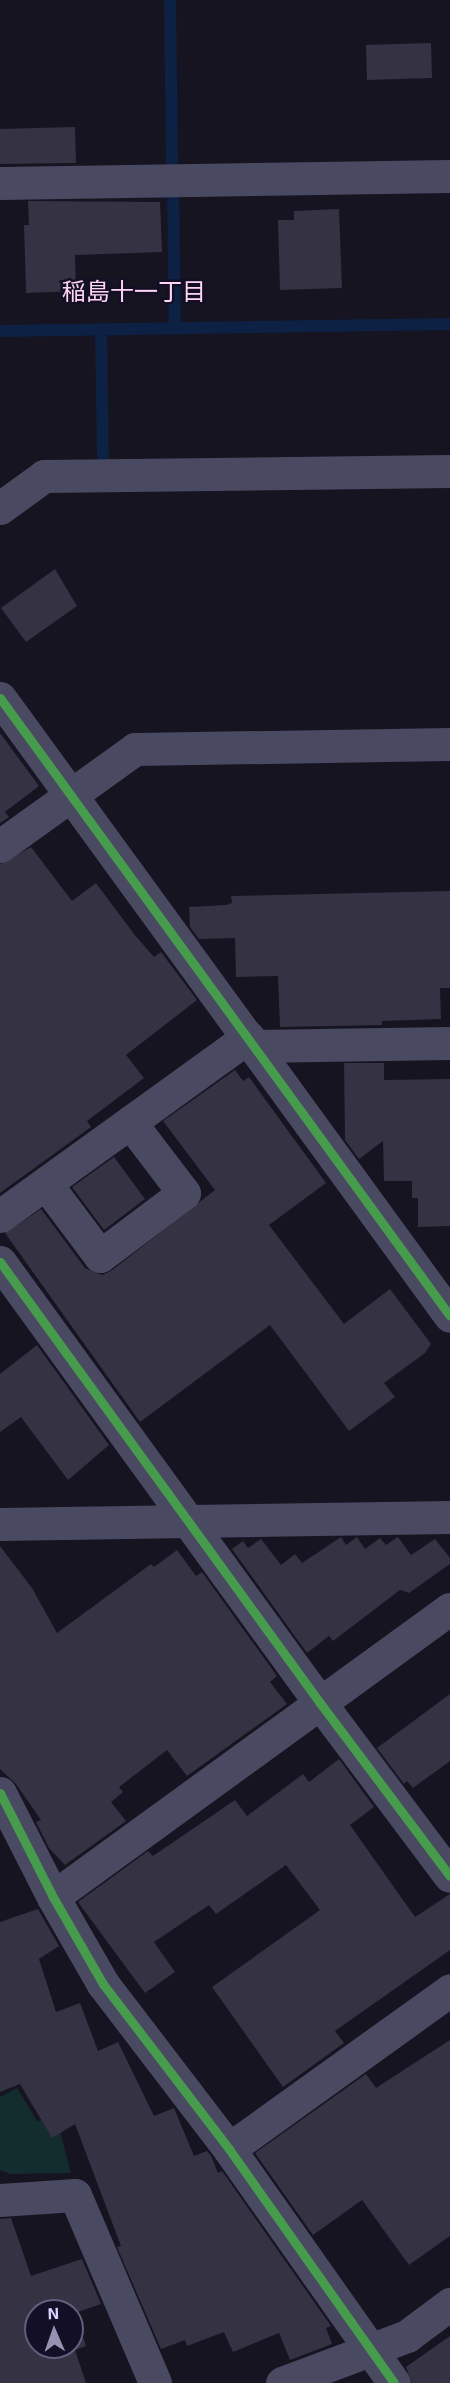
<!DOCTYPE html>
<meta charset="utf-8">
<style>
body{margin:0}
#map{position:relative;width:450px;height:2383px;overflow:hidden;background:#161421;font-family:"Exo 2","Noto Sans JP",sans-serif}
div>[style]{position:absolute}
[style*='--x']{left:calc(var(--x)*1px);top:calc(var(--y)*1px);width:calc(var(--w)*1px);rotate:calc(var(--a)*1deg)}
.green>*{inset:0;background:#132c2d}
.stream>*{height:12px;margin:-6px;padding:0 6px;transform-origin:6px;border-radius:6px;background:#0d2144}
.building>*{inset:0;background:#343243}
.minor>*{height:33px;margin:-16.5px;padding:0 16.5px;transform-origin:16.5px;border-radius:16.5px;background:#4a4962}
.cycleway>*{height:9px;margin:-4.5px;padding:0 4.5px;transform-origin:4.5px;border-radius:4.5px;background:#469c4c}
span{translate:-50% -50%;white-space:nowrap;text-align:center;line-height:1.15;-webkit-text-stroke:5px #130f26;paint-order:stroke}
.neighbourhood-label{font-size:24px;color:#ffd6f0}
.north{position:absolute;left:24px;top:2299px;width:60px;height:60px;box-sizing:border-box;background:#130f26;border:2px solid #625e7d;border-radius:50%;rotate:358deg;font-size:16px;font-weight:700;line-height:24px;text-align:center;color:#d9d4ff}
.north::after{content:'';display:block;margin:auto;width:21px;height:27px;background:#9591b1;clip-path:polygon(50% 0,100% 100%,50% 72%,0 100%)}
</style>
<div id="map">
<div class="green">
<i style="clip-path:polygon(17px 2088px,37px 2121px,56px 2116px,71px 2173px,11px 2174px,0 2170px,0 2097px)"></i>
</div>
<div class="stream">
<i style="--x:170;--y:0;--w:161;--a:89.3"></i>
<i style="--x:173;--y:191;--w:137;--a:89.2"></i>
<i style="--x:101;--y:329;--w:130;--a:89.1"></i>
<i style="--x:0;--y:331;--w:450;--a:-0.9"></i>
</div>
<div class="building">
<i style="clip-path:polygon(431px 43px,432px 78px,367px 80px,366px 45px)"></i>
<i style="clip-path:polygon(75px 127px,76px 163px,0 164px,0 129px)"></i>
<i style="clip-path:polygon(28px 201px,160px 202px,162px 252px,75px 255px,76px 291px,26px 293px,24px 225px,29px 225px)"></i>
<i style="clip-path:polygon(339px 209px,342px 288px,280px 290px,278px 220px,294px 220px,294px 211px)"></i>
<i style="clip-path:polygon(55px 569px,77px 606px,26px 642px,1px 608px)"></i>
<i style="clip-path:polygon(0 733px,39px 786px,5px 812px,9px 817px,0 823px)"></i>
<i style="clip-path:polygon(31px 847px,72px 901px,96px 883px,134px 934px,154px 957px,161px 952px,197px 1000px,126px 1055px,144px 1078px,87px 1121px,91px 1127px,0 1193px,0 864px)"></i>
<i style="clip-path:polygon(450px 891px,450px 988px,440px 988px,441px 1019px,382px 1021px,382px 1025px,280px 1027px,278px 976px,236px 977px,235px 938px,199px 939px,190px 927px,189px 907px,226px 905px,232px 903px,231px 896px)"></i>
<i style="clip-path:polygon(344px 1063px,384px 1063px,384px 1080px,450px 1079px,450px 1226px,418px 1227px,418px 1198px,412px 1198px,412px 1181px,384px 1181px,383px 1141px,359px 1159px,345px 1140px)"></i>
<i style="clip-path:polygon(235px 1070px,243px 1081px,249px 1077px,326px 1183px,269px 1225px,344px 1324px,390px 1289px,431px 1344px,425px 1353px,384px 1383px,395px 1397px,349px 1431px,270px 1325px,140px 1422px,5px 1233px,41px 1209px,85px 1268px,102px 1275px,111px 1271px,215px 1190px,163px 1121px)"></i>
<i style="clip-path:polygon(114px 1157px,145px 1199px,104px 1230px,72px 1187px)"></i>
<i style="clip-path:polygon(37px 1345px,109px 1445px,68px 1480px,21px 1417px,0 1432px,0 1374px)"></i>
<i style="clip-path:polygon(341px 1537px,346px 1545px,357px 1537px,365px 1549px,380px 1538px,386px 1545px,398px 1537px,411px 1555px,435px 1539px,450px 1558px,450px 1564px,409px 1593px,400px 1590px,333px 1641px,329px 1636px,307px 1653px,232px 1549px,243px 1541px,248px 1548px,261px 1539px,281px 1565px,295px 1554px,302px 1563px)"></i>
<i style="clip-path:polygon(0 1546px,32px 1588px,57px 1633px,151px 1564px,154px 1567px,177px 1550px,196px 1576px,202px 1572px,277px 1676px,270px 1682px,287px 1704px,187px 1776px,167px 1750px,119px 1787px,123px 1792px,111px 1802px,126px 1821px,65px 1865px,49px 1848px,36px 1822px,41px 1820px,16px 1784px,0 1769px)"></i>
<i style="clip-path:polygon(450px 1694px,450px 1761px,413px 1788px,407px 1781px,404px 1784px,377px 1748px)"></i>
<i style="clip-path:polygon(339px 1759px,374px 1807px,350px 1825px,415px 1917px,450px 1894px,450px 1950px,335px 2031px,344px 2043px,283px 2087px,212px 1987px,320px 1910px,286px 1865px,216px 1914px,209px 1905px,154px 1942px,175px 1972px,145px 1993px,78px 1902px,148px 1851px,153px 1856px,235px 1800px,247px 1816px,303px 1774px,309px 1782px)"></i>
<i style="clip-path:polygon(38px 1909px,59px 1946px,39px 1959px,56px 2012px,80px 2003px,98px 2051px,118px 2042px,154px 2116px,174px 2108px,194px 2156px,207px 2151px,211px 2156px,218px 2173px,222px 2171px,331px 2326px,326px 2328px,332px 2344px,290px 2360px,279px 2333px,233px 2352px,224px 2332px,187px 2346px,185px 2340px,161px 2349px,117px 2247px,121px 2246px,75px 2124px,52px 2138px,20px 2084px,0 2092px,0 1922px)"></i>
<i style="clip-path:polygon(450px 2040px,450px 2236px,409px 2265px,362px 2200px,313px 2235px,255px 2153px,366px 2074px,376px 2088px)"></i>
<i style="clip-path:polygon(evenodd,11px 2218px,31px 2276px,82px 2259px,101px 2304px,75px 2313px,86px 2346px,75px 2350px,86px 2383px,0 2383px,0 2219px,11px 2218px,36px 2311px,72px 2311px,72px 2347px,36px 2347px,36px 2311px)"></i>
<i style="clip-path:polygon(450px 2336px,450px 2383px,412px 2383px,406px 2367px)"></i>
</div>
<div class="minor">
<i style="--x:0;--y:183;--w:450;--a:-0.9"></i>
<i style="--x:0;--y:508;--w:54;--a:-36"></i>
<i style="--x:44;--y:476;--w:406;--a:-0.7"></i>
<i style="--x:0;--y:698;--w:764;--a:53.94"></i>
<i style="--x:0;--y:846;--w:166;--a:-35.7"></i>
<i style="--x:135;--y:749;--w:315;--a:-0.9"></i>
<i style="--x:254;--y:1046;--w:196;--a:-0.9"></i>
<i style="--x:46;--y:1184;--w:90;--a:53.1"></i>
<i style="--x:100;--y:1256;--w:105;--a:-36.9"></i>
<i style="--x:184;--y:1193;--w:89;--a:-127.3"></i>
<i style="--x:0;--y:1216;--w:306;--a:-35.8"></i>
<i style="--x:0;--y:1262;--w:545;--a:54.03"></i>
<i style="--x:320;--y:1703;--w:216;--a:53.1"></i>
<i style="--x:0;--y:1524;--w:450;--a:-0.9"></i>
<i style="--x:0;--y:1793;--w:117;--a:63"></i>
<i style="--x:53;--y:1897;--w:100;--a:60.1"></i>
<i style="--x:103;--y:1984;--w:208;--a:52.6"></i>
<i style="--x:229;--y:2149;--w:286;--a:54.8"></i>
<i style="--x:53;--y:1897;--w:490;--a:-36"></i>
<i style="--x:229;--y:2149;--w:272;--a:-35.7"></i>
<i style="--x:0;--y:2200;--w:75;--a:-3.8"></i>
<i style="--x:75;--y:2195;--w:204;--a:66.9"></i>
<i style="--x:282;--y:2383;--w:134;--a:-20.6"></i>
<i style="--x:407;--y:2336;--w:54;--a:-36.7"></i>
</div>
<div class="cycleway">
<i style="--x:0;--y:698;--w:764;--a:53.94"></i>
<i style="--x:0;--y:1262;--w:545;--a:54.03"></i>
<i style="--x:320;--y:1703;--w:216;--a:53.1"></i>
<i style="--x:0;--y:1793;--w:117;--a:63"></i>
<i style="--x:53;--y:1897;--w:100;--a:60.1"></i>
<i style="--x:103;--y:1984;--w:208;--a:52.6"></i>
<i style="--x:229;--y:2149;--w:286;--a:54.8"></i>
</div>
<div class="neighbourhood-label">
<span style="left:134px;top:291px">稲島十一丁目</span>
</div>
<div class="north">N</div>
</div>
